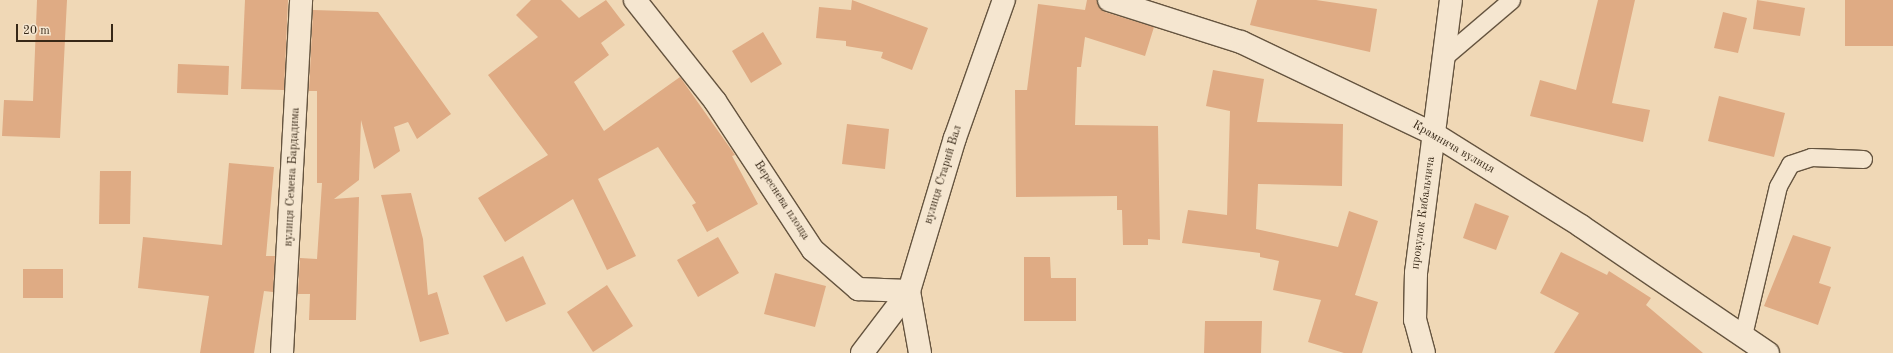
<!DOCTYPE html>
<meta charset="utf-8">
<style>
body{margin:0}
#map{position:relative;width:1893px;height:353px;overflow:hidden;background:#f0d8b6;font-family:"Old Standard TT",serif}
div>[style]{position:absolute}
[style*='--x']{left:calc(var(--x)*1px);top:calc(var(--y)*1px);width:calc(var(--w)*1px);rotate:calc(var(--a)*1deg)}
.building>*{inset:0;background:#dfab84}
.roads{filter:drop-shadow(1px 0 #65543f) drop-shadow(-1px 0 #65543f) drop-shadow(0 1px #65543f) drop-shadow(0 -1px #65543f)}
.lane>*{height:17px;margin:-8.5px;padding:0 8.5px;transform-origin:8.5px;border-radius:8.5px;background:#f5e6d0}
.street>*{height:22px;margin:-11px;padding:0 11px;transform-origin:11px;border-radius:11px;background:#f5e6d0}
span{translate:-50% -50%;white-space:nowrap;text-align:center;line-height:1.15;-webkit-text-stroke:3px #f5e6d0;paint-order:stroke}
.street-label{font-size:12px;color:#372817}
.scale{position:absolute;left:16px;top:24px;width:97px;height:18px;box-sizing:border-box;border:2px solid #372817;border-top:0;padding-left:5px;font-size:12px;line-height:14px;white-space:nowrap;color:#372817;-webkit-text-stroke:3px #f5e6d0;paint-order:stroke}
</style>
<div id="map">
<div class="building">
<i style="clip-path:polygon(37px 0,67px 0,60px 138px,2px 136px,4px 100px,33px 101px)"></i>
<i style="clip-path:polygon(245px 0,288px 0,284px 90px,241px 89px)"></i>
<i style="clip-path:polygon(531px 0,561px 0,579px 18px,606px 0,625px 25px,601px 43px,609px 55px,574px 82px,604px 131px,680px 77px,735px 155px,732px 156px,758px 204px,707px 232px,692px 205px,696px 203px,658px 147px,598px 179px,636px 256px,607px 270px,573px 199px,505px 242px,478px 198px,548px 155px,488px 75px,538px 37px,516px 15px)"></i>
<i style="clip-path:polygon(852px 0,928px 28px,912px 70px,881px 58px,883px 52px,846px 46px,846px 41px,816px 38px,819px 7px,851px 10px)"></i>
<i style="clip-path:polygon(1087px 0,1097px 0,1105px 12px,1154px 27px,1145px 56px,1085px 37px,1081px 67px,1077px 67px,1075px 125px,1158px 126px,1160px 240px,1148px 239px,1148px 245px,1123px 245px,1122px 210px,1117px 210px,1117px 196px,1016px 197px,1015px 90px,1027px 90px,1038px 4px,1085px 10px)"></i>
<i style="clip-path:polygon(1257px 0,1316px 0,1377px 9px,1370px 52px,1250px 25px)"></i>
<i style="clip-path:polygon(1598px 0,1635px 0,1612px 103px,1650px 110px,1643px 142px,1530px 116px,1540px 80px,1576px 90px)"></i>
<i style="clip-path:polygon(1757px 0,1805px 8px,1800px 36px,1753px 29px)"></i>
<i style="clip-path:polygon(1845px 0,1893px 0,1893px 46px,1845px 46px)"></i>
<i style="clip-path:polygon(313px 10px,378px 12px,451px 114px,417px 139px,408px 122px,394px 127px,400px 151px,374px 169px,361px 120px,359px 180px,334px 199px,359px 197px,356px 320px,309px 320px,310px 294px,298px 294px,300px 258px,317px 259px,322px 183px,317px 183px,317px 91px,309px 91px)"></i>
<i style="clip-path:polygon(1723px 12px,1747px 18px,1738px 53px,1714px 48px)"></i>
<i style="clip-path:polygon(763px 32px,782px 64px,751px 83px,732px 51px)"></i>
<i style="clip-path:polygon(178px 64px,229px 66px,228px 95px,177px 93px)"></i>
<i style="clip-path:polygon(1213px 70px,1264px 79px,1257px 122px,1343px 124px,1342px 186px,1258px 184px,1256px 229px,1338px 247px,1349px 211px,1378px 221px,1355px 295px,1378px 302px,1362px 353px,1344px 353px,1308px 342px,1321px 300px,1273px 290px,1279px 261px,1260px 257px,1260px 253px,1182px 243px,1188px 210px,1227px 215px,1230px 111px,1206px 106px)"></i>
<i style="clip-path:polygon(1719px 96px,1785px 113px,1774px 157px,1708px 141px)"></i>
<i style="clip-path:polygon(847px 124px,889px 129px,885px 169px,842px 164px)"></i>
<i style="clip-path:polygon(229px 163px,274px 167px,266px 256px,275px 256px,273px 292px,264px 291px,254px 353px,200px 353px,209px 296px,138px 288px,143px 237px,222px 245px)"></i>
<i style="clip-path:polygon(100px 171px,131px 171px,130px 224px,99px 224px)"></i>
<i style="clip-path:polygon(411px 193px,423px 239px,428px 295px,437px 292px,449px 334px,420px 342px,381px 195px)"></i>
<i style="clip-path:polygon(1475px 203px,1509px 216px,1496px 250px,1463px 238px)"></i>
<i style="clip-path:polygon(1793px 235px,1831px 247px,1819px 283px,1831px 287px,1818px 325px,1764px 306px)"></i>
<i style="clip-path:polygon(718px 237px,739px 273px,698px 297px,677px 260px)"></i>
<i style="clip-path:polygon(1561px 252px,1607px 275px,1609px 271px,1651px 298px,1646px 305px,1703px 353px,1554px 353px,1579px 313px,1540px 293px)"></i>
<i style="clip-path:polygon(523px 256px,546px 304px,506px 322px,483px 276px)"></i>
<i style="clip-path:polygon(1024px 257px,1050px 257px,1051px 278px,1076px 278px,1076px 321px,1024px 321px)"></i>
<i style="clip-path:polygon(23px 269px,63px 269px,63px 298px,23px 298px)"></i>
<i style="clip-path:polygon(775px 273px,826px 286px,815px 327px,764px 314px)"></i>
<i style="clip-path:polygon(607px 285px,633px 326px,593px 352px,567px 312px)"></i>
<i style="clip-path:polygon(1205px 321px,1262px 321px,1261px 353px,1204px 353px)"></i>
</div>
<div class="roads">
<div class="lane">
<i style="--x:1444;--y:57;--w:88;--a:-40.4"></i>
<i style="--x:1743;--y:335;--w:153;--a:-76.8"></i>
<i style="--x:1778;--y:186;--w:25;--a:-61"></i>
<i style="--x:1790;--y:164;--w:22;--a:-18"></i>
<i style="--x:1811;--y:157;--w:52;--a:2.2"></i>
</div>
<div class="street">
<i style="--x:635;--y:0;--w:129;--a:51.6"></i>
<i style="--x:715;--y:101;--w:178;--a:56.7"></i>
<i style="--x:813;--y:250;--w:60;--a:40.9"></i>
<i style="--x:858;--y:289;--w:51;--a:2.2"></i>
<i style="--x:1109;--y:0;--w:139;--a:17.7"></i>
<i style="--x:1241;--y:42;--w:214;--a:25.5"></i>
<i style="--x:1434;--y:134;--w:173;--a:32"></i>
<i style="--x:1581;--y:226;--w:226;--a:34.2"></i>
<i style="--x:282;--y:353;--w:354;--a:-86.9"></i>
<i style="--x:862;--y:353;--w:78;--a:-52.8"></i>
<i style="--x:920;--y:353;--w:63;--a:-100.1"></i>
<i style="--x:909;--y:291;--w:160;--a:-73.3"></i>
<i style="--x:955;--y:138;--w:146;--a:-70.5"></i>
<i style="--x:1424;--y:353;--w:34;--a:-105"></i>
<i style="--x:1415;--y:320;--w:47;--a:-88.8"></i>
<i style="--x:1416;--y:273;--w:275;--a:-82.7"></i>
</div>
</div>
<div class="street-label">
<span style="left:1453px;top:148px;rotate:30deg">Крамнича вулиця</span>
<span style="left:944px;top:175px;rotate:-73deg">вулиця Старий Вал</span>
<span style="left:293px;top:177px;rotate:-87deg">вулиця Семена Бардадима</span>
<span style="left:781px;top:201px;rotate:57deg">Вереснева площа</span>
<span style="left:1424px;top:213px;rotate:-82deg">провулок Кибальчича</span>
</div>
<div class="scale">20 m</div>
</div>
